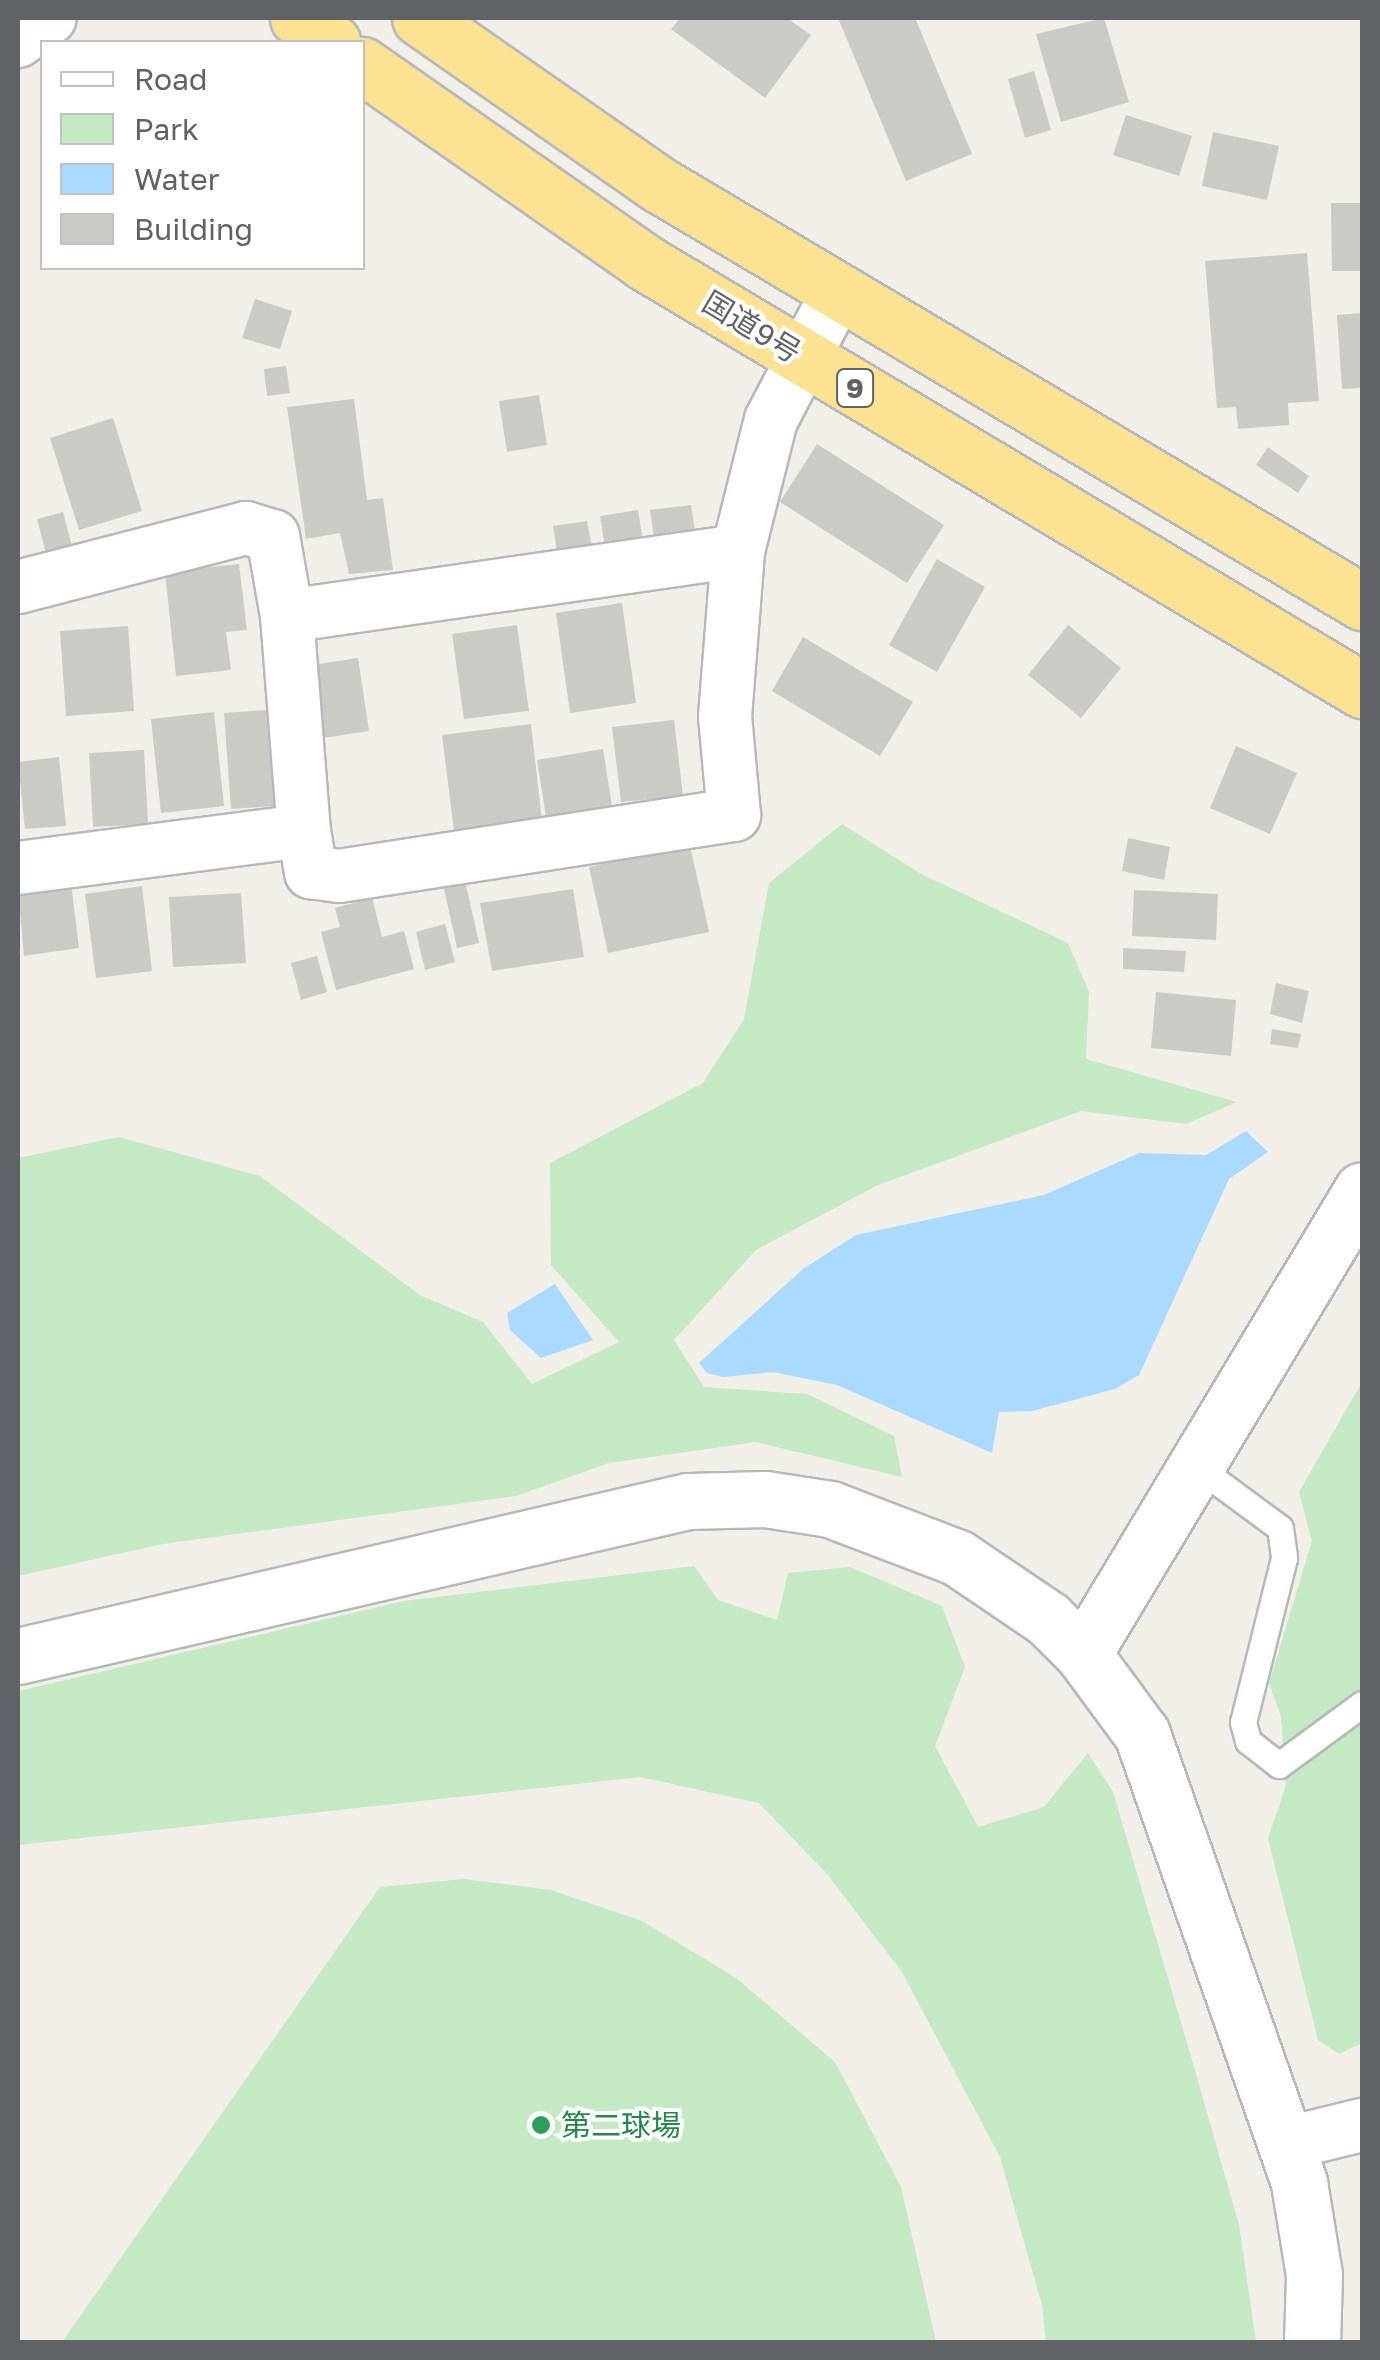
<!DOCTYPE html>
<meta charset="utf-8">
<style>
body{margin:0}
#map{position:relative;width:1380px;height:2360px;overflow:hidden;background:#f1efe8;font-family:"Golos Text","Noto Sans JP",sans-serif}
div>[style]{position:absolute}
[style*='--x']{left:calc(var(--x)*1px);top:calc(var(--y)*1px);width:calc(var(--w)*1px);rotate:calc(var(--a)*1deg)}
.green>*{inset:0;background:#c5e8c5}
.water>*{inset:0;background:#aadaff}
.building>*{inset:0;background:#cccac5}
.roads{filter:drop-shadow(2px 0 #b5b8bc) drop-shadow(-2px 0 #b5b8bc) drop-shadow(0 2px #b5b8bc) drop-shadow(0 -2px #b5b8bc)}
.lane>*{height:25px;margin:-12.5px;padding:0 12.5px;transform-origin:12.5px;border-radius:12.5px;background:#fff}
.street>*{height:52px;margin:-26px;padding:0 26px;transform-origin:26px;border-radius:26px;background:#fff}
.secondary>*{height:55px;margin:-27.5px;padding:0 27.5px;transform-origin:27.5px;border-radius:27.5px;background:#fff}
.highway>*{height:55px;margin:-27.5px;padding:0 27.5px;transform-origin:27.5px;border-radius:27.5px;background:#fde293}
.dots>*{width:28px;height:28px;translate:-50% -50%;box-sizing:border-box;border:5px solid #fff;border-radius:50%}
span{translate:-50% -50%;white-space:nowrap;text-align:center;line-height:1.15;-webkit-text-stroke:8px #fff;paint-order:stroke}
.shield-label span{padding:2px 8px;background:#fff;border:2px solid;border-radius:8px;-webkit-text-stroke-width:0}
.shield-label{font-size:28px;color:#5f6368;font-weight:700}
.street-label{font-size:30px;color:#5f6368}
.leisure-label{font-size:30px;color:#27864d}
.left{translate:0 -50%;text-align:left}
.frame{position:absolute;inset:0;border:20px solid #5f6368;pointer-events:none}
.legend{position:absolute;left:40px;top:40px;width:325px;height:230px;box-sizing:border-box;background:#fff;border:2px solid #bfc1c3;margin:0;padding:12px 18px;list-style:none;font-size:30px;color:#5f6368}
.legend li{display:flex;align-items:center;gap:20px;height:50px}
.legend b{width:50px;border:2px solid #bfc1c3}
</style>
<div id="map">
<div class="green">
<i style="clip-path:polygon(842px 824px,921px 874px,1068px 943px,1089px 992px,1086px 1059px,1237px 1102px,1186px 1124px,1081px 1111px,878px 1185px,756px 1250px,674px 1340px,704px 1387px,807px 1394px,894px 1436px,902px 1477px,756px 1442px,609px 1463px,516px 1496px,163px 1544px,18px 1576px,18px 1158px,119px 1137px,260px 1176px,420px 1295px,483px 1322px,532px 1384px,619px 1342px,551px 1265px,550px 1163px,703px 1083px,744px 1019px,769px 883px)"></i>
<i style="clip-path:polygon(1362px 1382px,1362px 2043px,1339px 2054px,1318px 2040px,1268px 1838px,1286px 1786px,1281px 1717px,1269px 1683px,1312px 1541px,1299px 1492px)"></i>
<i style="clip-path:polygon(694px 1566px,718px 1600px,777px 1620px,788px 1573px,850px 1567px,942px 1606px,965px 1667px,935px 1746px,978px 1827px,1044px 1807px,1088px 1753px,1113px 1792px,1190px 2053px,1239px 2225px,1256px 2342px,1046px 2342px,1042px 2305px,1000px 2157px,902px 1972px,827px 1874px,759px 1803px,640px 1777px,18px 1845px,18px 1691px,404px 1601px)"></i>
<i style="clip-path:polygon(464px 1879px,551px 1890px,642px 1921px,736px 1978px,835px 2062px,901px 2187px,936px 2342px,62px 2342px,380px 1887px)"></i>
</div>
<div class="water">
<i style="clip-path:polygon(1246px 1131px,1268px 1152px,1229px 1179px,1139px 1375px,1115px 1389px,1032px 1411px,999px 1412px,992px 1453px,837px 1385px,773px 1372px,723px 1377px,707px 1373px,699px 1363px,803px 1269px,856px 1235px,1044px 1195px,1139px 1153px,1206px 1155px)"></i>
<i style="clip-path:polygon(555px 1284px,593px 1340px,541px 1358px,510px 1330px,507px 1313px)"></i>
</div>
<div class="building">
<i style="clip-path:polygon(680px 18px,787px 18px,811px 35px,765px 98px,671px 29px)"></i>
<i style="clip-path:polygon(838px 18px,915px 18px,972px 154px,906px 181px)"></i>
<i style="clip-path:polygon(1104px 18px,1129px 102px,1061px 122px,1036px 34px)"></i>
<i style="clip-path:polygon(1034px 71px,1051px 130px,1025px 138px,1008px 79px)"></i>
<i style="clip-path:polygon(1126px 115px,1192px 136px,1179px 176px,1113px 155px)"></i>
<i style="clip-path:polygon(1213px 132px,1279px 146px,1267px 200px,1202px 186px)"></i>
<i style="clip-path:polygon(1331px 203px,1362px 203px,1362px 271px,1332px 271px)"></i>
<i style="clip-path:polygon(1307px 253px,1319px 401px,1288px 403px,1289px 425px,1238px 429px,1236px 407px,1217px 408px,1205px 261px)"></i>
<i style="clip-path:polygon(255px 299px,292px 311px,280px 349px,242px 338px)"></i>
<i style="clip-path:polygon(1362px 313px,1362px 388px,1342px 389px,1337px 315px)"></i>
<i style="clip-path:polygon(286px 366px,290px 393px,267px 396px,264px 369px)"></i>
<i style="clip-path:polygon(539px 395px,547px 445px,507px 452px,499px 401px)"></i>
<i style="clip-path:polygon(354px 399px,367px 500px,383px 498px,393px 570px,349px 574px,340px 533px,306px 539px,287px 407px)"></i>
<i style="clip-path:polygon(113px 418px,142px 511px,79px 530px,50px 438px)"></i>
<i style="clip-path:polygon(817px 444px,944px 525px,907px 583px,780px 502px)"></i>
<i style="clip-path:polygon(1268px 447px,1309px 476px,1298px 493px,1256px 465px)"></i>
<i style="clip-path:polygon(691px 505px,696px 538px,655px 545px,650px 510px)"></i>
<i style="clip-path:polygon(638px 510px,644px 547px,606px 553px,600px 516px)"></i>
<i style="clip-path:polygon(63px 512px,75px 558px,49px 565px,37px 519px)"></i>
<i style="clip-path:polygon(587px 521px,593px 553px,558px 559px,553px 526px)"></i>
<i style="clip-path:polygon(937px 559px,985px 587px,937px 672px,889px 645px)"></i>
<i style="clip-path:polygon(239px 564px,247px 630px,226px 632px,231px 670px,176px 676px,165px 572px)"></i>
<i style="clip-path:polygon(622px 603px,636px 703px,570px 713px,556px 613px)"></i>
<i style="clip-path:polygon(517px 625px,529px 711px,464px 719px,452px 634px)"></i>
<i style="clip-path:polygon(1068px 625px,1121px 668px,1081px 718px,1028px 675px)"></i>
<i style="clip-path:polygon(128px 626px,134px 711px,66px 716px,60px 631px)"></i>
<i style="clip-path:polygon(803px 637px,913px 702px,880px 756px,772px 691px)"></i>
<i style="clip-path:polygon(358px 658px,369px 731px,310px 740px,299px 667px)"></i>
<i style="clip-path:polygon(266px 710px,274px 806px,231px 809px,224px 713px)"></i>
<i style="clip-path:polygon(214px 712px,224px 806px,161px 813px,151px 719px)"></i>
<i style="clip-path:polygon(674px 720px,683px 796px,621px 802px,612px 727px)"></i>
<i style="clip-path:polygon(531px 724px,542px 821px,454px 831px,442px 735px)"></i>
<i style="clip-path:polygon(1236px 746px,1297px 773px,1270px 834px,1210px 808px)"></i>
<i style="clip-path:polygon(603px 749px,613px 812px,547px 823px,537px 760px)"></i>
<i style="clip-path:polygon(144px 750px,148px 824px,93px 827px,89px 753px)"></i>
<i style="clip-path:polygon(59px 757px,66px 826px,25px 829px,18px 762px)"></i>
<i style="clip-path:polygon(1128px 838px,1170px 847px,1164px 880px,1122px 871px)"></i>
<i style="clip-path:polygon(690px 845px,709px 932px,608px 953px,589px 867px)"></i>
<i style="clip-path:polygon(465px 880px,479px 943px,457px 948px,443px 884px)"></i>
<i style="clip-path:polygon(71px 883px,79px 948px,24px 956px,18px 890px)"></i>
<i style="clip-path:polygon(142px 886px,152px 971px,96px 978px,85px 894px)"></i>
<i style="clip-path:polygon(573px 889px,584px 957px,492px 971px,480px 903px)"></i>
<i style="clip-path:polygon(1134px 890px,1218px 894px,1216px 940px,1132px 936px)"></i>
<i style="clip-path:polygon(241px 893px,246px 963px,173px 967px,169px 897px)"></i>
<i style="clip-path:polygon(372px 898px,382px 937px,404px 931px,414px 969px,336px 990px,321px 932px,340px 927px,335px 908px)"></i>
<i style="clip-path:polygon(445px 924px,455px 962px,425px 970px,416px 932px)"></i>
<i style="clip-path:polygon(1123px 948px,1186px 951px,1184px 972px,1123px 969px)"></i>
<i style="clip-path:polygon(317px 956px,327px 992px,301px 1000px,291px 963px)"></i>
<i style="clip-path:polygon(1276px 983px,1309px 991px,1302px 1023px,1270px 1014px)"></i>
<i style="clip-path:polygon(1156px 992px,1236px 1000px,1231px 1056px,1151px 1048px)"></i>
<i style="clip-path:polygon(1272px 1029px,1301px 1034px,1298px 1048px,1270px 1044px)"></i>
</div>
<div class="roads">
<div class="lane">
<i style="--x:1196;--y:1466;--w:104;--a:36.4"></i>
<i style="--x:1280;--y:1528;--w:30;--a:82"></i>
<i style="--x:1284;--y:1558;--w:169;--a:104"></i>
<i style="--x:1243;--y:1722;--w:20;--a:75"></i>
<i style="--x:1248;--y:1741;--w:39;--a:38"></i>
<i style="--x:1279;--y:1765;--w:103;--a:-36.3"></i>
</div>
<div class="street">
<i style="--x:18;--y:41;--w:39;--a:-36"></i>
<i style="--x:18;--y:587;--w:236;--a:-14.5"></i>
<i style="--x:246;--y:528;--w:28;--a:17"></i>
<i style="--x:273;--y:536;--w:81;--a:80.1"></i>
<i style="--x:287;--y:616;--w:456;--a:-8.2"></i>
<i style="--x:738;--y:551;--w:135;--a:-75.9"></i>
<i style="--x:771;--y:420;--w:144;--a:-62.4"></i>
<i style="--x:287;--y:616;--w:216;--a:85.5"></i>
<i style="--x:18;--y:868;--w:288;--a:-7.4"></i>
<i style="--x:304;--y:831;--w:42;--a:80.3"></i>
<i style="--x:311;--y:872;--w:28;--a:8"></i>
<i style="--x:339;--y:876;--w:400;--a:-8.8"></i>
<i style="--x:734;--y:815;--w:98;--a:-95.2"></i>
<i style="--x:725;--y:717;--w:167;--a:-85.5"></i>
<i style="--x:1288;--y:2143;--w:76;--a:-13.7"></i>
</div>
<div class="secondary">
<i style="--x:1083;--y:1654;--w:541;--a:-58.98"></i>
<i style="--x:18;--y:1656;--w:688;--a:-13.03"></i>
<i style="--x:688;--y:1501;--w:77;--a:-1.5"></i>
<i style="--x:765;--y:1499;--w:66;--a:8.7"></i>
<i style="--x:830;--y:1509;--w:137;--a:20.9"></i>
<i style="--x:958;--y:1558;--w:109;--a:34.1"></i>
<i style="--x:1048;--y:1619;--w:49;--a:45"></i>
<i style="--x:1083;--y:1654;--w:99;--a:53.6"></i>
<i style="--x:1142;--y:1734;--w:476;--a:70.7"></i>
<i style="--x:1299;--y:2183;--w:93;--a:80.7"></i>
<i style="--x:1314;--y:2275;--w:67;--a:91.7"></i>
</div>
<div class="highway">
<i style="--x:298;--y:18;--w:42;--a:35.2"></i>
<i style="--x:420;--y:18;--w:290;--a:34.9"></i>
<i style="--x:658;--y:184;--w:819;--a:30.7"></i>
<i style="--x:362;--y:65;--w:344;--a:34.9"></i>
<i style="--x:644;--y:262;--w:836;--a:30.8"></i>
</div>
</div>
<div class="dots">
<i style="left:541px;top:2125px;background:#2e9e5b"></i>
</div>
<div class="shield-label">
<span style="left:855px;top:388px">9</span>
</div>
<div class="street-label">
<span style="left:752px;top:327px;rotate:31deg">国道9号</span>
</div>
<div class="leisure-label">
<span class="left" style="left:561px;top:2125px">第二球場</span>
</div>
<div class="frame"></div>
<ul class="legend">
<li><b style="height:12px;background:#fff"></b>Road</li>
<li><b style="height:28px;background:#c5e8c5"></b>Park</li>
<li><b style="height:28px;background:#aadaff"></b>Water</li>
<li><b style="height:28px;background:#cccac5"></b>Building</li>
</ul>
</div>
